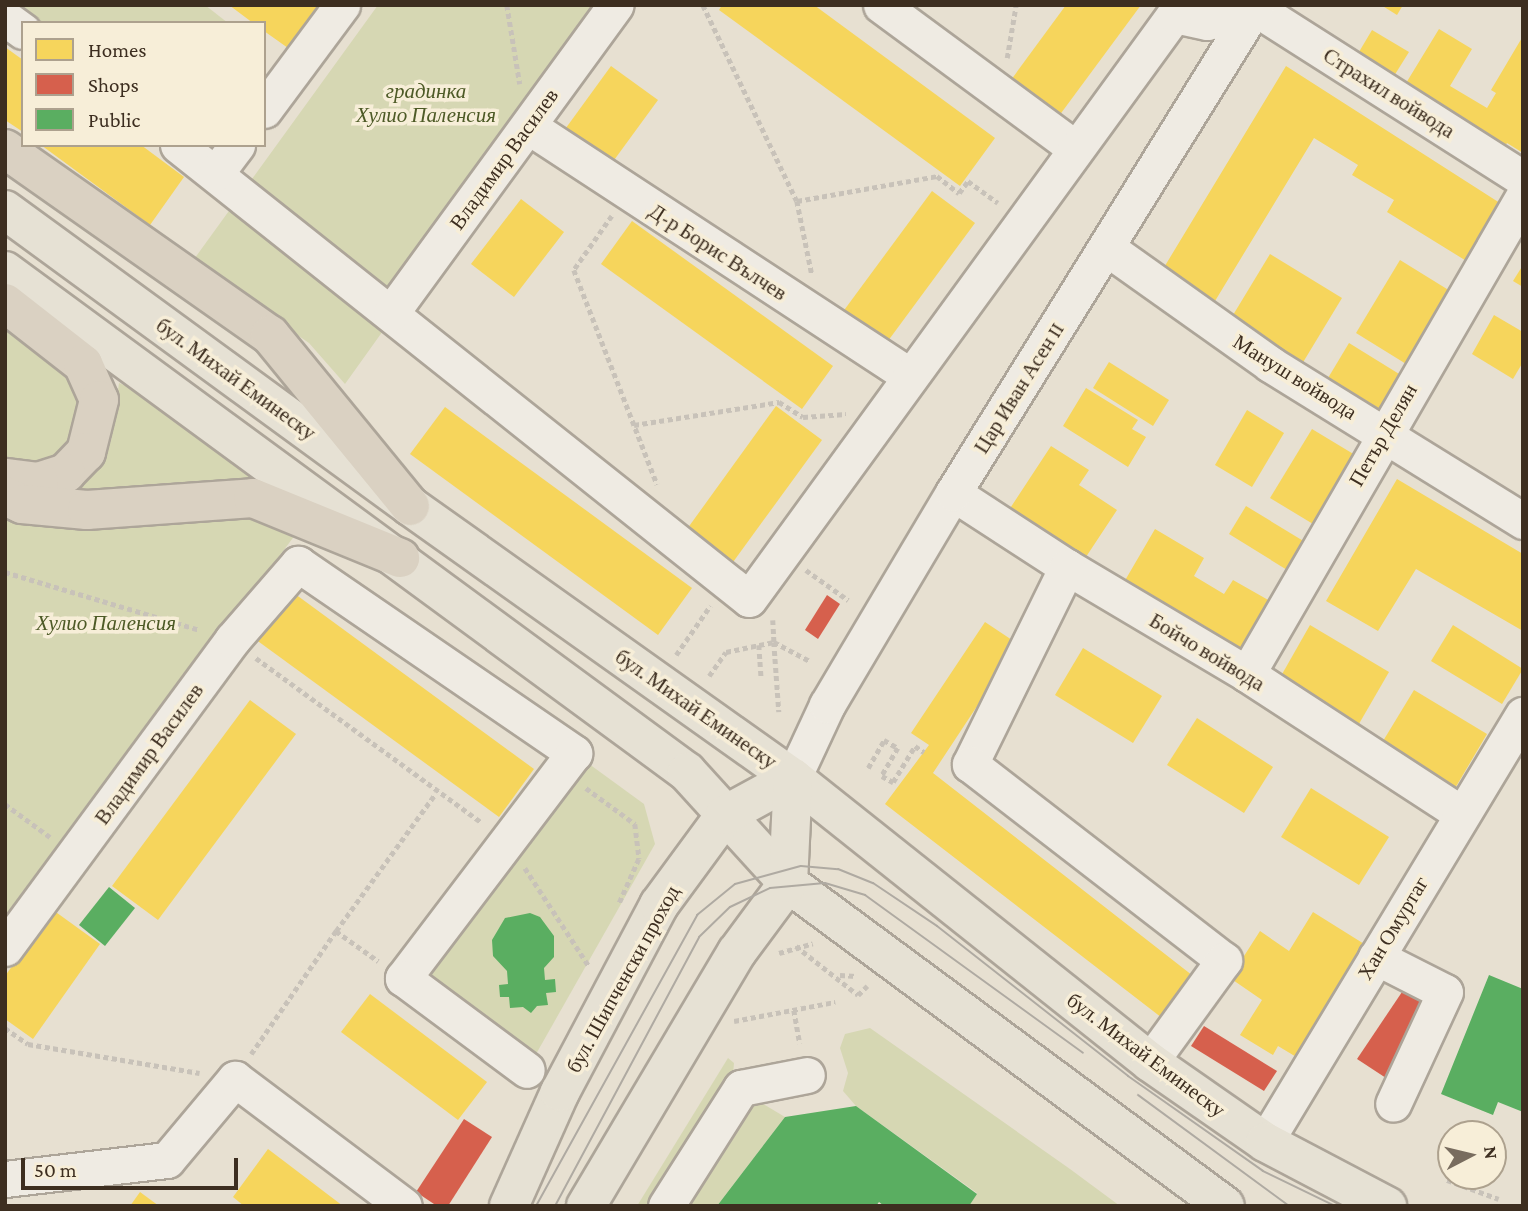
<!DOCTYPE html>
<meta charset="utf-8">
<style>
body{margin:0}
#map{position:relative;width:1528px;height:1211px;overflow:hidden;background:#e7e0d1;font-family:"Crimson Pro",serif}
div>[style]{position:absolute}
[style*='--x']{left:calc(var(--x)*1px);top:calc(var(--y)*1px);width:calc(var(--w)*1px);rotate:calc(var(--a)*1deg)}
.green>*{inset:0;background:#d6d7b3}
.homes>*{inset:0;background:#f6d55c}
.shops>*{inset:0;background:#d6604d}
.public>*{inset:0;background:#5aae61}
.path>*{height:4.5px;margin-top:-2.25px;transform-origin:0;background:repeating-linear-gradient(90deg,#c8c2b9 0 5px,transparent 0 8.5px)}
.roads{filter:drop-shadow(2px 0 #ada599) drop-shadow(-2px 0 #ada599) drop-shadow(0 2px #ada599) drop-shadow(0 -2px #ada599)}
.minor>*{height:35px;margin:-17.5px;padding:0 17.5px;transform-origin:17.5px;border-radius:17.5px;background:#efebe3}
.major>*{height:38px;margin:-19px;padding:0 19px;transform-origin:19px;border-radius:19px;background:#e6e1d4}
.highway>*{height:38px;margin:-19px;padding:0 19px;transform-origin:19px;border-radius:19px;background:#dad1c2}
.tram>*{height:2px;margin:-1px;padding:0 1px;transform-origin:1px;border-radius:1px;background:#afaaa2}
span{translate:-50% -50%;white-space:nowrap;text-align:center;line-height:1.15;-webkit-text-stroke:7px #f7eed8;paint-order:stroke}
.park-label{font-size:21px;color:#4d5a26;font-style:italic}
.street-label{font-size:21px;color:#3d2e20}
.frame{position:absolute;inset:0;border:7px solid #3d2e20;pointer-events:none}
.legend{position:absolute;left:21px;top:21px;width:245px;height:126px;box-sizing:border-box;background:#f7eed8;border:2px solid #ada18e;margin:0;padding:9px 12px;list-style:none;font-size:21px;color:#3d2e20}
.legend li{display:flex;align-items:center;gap:14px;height:35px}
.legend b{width:35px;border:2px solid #ada18e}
.north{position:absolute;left:1437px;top:1120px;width:70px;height:70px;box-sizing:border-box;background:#f7eed8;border:2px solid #ada18e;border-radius:50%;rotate:83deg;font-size:19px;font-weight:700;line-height:28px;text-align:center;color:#3d2e20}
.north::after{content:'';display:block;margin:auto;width:24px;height:32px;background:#786c5e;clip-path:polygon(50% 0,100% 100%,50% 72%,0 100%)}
.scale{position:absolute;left:21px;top:1158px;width:217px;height:32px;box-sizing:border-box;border:4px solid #3d2e20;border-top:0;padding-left:9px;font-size:21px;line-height:24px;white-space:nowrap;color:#3d2e20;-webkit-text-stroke:5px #f7eed8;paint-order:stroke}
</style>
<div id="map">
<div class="green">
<i style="clip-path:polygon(5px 5px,205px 5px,228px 23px,23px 23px)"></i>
<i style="clip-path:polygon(378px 5px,616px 5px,345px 384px,309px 343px,192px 262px)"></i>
<i style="clip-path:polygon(5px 315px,59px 355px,83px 393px,77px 434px,52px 463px,5px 470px)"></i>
<i style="clip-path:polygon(119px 383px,137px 391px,260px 481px,220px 480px,131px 493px,76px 494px,74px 487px,99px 462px,111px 441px)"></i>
<i style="clip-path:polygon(241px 510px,298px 531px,5px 925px,5px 514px)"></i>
<i style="clip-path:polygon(574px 753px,644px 804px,655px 844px,527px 1070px,403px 978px)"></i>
<i style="clip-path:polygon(870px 1028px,1070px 1169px,1120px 1206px,969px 1206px,977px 1193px,856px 1106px,843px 1091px,848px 1073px,840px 1048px,845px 1034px)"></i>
<i style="clip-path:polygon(728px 1058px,734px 1063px,733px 1075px,652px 1206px,637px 1206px)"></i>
<i style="clip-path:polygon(758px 1101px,785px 1117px,717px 1206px,681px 1206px,748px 1103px)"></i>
</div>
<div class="homes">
<i style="clip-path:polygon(229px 5px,318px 5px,288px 48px,264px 31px,264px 23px,253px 23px)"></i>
<i style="clip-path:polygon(722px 5px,814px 5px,995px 138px,960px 186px,719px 10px)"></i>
<i style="clip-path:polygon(1066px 5px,1141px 5px,1056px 120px,1008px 84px)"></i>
<i style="clip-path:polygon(1381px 5px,1403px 5px,1397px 15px)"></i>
<i style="clip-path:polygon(1439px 29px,1472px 49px,1450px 86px,1487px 108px,1496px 93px,1491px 90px,1523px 36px,1523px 153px,1507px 143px,1501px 153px,1400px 93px)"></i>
<i style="clip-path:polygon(1372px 30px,1409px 52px,1389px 84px,1353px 62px)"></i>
<i style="clip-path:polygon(5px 47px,23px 60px,23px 132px,5px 120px)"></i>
<i style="clip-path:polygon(611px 66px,658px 100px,609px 167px,563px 132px)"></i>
<i style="clip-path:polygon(1286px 66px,1503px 205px,1468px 262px,1387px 212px,1394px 200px,1352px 175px,1358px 165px,1314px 138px,1212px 306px,1160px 274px)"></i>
<i style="clip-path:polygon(41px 145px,141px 145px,184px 177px,150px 225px)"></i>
<i style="clip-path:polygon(932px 191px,975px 223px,885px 345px,842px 313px)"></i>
<i style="clip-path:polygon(521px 199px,564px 232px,514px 297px,471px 264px)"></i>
<i style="clip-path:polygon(632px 221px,833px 366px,802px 409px,601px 264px)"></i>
<i style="clip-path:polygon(1270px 254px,1342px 298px,1302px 364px,1230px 320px)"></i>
<i style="clip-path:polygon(1400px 260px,1455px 294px,1411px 367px,1356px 333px)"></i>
<i style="clip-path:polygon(1523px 265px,1523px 287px,1513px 281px)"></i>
<i style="clip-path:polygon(1494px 315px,1523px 332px,1523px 362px,1513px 379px,1472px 354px)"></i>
<i style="clip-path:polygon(1349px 343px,1404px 377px,1383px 411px,1328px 378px)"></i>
<i style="clip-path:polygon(1109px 362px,1169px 400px,1153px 426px,1093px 388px)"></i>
<i style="clip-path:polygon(1086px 388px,1138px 420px,1132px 429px,1146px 437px,1128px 467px,1063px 426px)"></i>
<i style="clip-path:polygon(776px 406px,822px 440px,728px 569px,682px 536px)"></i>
<i style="clip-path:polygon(445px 407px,692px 588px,658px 635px,410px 454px)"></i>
<i style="clip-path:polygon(1247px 410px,1284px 433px,1252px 487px,1215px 465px)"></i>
<i style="clip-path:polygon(1312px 429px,1360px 458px,1318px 527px,1270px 498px)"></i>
<i style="clip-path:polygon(1051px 446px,1089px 470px,1079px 485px,1117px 510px,1080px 566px,1005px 516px)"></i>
<i style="clip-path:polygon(1397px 479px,1523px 554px,1523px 631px,1416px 569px,1378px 631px,1326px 601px)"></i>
<i style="clip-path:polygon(1246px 506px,1310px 545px,1292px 573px,1229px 534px)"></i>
<i style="clip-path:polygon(1155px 529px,1204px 558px,1194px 576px,1224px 594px,1233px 580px,1270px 601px,1237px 657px,1120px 589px)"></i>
<i style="clip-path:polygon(291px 591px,534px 769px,499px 817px,255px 639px)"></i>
<i style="clip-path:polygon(985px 622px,1018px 644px,933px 773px,1197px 979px,1166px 1021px,885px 804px,929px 745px,911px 733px)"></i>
<i style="clip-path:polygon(1310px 625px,1389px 672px,1356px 729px,1277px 683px)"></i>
<i style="clip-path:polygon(1453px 625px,1523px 669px,1502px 704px,1431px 661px)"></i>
<i style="clip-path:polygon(1083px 648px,1162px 696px,1133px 743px,1055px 695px)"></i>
<i style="clip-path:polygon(1414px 690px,1487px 734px,1454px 790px,1380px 746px)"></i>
<i style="clip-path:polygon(250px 700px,296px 734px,158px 920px,112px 886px)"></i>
<i style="clip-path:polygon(1197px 718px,1273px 767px,1244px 813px,1167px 765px)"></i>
<i style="clip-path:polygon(1311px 788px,1389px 837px,1359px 885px,1281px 837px)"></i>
<i style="clip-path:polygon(53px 910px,100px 944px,33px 1039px,5px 1019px,5px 976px)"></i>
<i style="clip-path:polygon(1313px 912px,1369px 947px,1303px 1061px,1278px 1046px,1273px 1055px,1240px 1035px,1262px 1000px,1230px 978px,1260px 931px,1289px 951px)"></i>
<i style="clip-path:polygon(370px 994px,487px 1082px,458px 1120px,341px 1032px)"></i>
<i style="clip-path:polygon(268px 1149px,343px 1206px,244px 1206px,233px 1197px)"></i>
<i style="clip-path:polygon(140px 1192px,159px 1206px,130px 1206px)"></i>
</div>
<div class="shops">
<i style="clip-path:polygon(827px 595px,840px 604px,818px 639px,805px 630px)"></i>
<i style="clip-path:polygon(1404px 989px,1432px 1008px,1386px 1078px,1357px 1059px)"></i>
<i style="clip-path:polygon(1204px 1026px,1277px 1071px,1264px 1091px,1191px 1046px)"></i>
<i style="clip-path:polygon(464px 1119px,492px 1137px,448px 1206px,437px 1206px,416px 1192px)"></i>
</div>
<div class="public">
<i style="clip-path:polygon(109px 887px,135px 908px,105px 946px,79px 925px)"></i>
<i style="clip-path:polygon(530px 913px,540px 917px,554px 936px,554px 957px,544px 968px,545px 980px,555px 979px,556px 992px,546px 993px,548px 1005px,537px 1006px,531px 1013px,523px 1007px,510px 1008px,509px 997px,500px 997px,499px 985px,508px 984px,507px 971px,493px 956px,492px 940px,505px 918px)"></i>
<i style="clip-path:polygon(1489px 975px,1523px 989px,1523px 1112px,1498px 1102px,1493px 1115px,1441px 1094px)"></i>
<i style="clip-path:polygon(856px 1106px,977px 1194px,969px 1206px,884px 1206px,879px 1202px,876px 1206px,717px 1206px,785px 1117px)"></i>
</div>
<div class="path">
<i style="--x:507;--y:5;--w:80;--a:80.7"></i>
<i style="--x:703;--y:5;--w:217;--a:64.4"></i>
<i style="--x:797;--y:201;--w:76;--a:78.5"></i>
<i style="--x:1007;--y:58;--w:54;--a:-80.4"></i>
<i style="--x:797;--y:201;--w:142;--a:-10.1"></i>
<i style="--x:937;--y:176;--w:28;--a:38"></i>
<i style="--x:959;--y:193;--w:15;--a:-53"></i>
<i style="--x:968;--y:181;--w:37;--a:36"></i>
<i style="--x:612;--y:216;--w:66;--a:125.1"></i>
<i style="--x:574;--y:270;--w:230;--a:68.8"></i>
<i style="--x:634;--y:425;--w:147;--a:-9"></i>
<i style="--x:779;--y:402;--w:28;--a:32"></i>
<i style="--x:803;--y:417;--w:43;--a:-4"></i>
<i style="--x:806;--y:570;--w:52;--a:35.5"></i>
<i style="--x:5;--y:572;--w:202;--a:16.6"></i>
<i style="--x:773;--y:620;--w:22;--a:87"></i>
<i style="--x:774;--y:642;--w:40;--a:28"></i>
<i style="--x:759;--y:645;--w:31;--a:86"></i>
<i style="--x:676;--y:655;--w:60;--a:-55.2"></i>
<i style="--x:256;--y:658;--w:278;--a:36.1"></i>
<i style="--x:709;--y:676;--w:29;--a:-55"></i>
<i style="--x:726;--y:652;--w:49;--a:-11.8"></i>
<i style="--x:774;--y:642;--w:70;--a:85.9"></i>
<i style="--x:868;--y:768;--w:32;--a:-60"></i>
<i style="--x:884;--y:740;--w:16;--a:30"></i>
<i style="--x:898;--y:748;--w:32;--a:120"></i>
<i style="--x:882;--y:776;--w:13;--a:29"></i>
<i style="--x:893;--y:782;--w:42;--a:-58.6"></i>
<i style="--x:915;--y:746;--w:11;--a:34"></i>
<i style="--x:586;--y:788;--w:61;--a:36.3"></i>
<i style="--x:635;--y:824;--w:35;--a:83"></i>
<i style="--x:639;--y:859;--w:49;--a:114"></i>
<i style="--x:5;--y:804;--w:56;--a:36.3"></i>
<i style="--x:525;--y:868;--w:117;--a:56.9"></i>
<i style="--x:336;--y:931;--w:170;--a:-54.1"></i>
<i style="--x:796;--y:946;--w:79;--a:38.3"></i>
<i style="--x:858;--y:995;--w:13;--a:-45"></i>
<i style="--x:779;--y:953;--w:35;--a:-16"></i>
<i style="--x:840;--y:975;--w:16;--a:4"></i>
<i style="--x:794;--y:1010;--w:34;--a:80"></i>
<i style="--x:734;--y:1021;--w:103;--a:-10.7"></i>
<i style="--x:5;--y:1028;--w:28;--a:35"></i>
<i style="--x:28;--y:1044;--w:174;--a:9.6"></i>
<i style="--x:251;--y:1054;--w:150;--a:-55.4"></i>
<i style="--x:336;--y:931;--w:52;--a:35.5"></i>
<i style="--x:1447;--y:1180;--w:55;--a:20.1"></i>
</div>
<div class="roads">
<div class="minor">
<i style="--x:881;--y:5;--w:242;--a:36.4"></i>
<i style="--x:5;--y:18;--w:22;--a:36"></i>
<i style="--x:264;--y:110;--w:131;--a:-53.4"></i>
<i style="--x:528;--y:126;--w:457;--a:33.2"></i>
<i style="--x:178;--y:145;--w:729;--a:38.49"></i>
<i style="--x:749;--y:599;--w:722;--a:-53.96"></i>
<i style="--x:1174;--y:15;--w:34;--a:12"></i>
<i style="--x:1207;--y:22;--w:50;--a:-16.3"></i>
<i style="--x:1255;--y:8;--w:318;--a:32.5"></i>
<i style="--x:216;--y:173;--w:35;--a:-53"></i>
<i style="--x:1107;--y:248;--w:200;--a:35.4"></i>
<i style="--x:1270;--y:364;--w:298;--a:31.8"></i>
<i style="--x:391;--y:313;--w:381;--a:-53.9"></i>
<i style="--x:953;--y:493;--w:136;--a:33"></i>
<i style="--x:1067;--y:567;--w:209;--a:30.7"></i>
<i style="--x:1247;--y:674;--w:254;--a:33.1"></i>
<i style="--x:1067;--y:567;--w:220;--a:116.2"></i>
<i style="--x:970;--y:764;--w:321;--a:37.7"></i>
<i style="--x:1224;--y:960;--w:126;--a:126"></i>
<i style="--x:1247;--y:674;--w:551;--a:-59.95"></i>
<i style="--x:793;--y:778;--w:81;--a:-65"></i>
<i style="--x:827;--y:705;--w:247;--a:-59.3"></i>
<i style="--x:953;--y:493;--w:574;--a:-58.16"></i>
<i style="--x:5;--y:948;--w:383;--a:-53.6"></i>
<i style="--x:232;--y:640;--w:101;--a:-49"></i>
<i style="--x:298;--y:564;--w:335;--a:34.4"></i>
<i style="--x:574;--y:753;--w:283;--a:127.2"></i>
<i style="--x:403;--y:978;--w:154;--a:36.6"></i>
<i style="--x:1376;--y:957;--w:77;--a:26.9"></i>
<i style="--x:1445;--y:992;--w:123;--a:114.9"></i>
<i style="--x:1265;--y:1142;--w:499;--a:-58.9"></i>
<i style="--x:5;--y:1179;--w:163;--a:-6.7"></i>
<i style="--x:167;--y:1160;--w:106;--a:-50"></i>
<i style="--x:235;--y:1079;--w:211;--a:36.9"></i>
<i style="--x:666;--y:1206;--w:140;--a:-57.6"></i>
<i style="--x:741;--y:1088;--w:67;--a:-11.1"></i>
</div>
<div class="major">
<i style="--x:5;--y:210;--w:502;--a:36.16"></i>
<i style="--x:410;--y:506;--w:470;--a:35.4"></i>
<i style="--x:793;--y:778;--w:456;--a:38.5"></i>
<i style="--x:1150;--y:1062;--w:140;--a:34.8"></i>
<i style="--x:1265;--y:1142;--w:138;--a:27.7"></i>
<i style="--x:5;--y:271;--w:846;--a:36.3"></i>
<i style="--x:687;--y:772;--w:150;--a:47.7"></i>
<i style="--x:788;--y:883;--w:543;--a:36.47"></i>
<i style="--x:509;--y:1206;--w:125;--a:-65.9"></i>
<i style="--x:560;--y:1092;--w:212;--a:-62.1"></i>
<i style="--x:659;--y:905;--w:112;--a:-53.7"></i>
<i style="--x:725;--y:815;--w:77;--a:-28.6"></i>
<i style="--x:586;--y:1206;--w:295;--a:-59.3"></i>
<i style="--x:737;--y:952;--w:86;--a:-53.5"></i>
<i style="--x:788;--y:883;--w:105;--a:-87.3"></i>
</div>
<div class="highway">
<i style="--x:5;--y:149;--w:324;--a:35.1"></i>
<i style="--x:270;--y:335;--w:221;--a:50.7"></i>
<i style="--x:5;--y:303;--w:99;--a:38"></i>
<i style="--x:83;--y:364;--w:39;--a:66"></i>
<i style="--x:99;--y:400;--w:54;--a:104"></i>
<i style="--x:86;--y:452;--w:29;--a:134"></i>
<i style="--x:66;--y:473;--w:28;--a:162"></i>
<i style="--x:39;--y:482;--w:34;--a:-173"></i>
<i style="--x:5;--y:496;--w:19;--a:25"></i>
<i style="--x:22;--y:504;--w:65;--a:5.3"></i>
<i style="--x:87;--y:510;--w:166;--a:-4.1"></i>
<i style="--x:253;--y:498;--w:159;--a:22.2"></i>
</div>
</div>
<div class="tram">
<i style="--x:1138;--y:1095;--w:187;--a:36.3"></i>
<i style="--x:536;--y:1206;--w:333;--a:-61"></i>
<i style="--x:697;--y:915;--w:49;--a:-39.2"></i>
<i style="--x:735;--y:884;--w:68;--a:-15.3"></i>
<i style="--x:801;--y:866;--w:37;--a:5"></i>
<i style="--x:838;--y:869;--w:38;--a:22"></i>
<i style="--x:873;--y:883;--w:77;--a:33.9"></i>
<i style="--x:937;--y:926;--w:243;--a:38.1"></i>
<i style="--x:1128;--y:1076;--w:165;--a:35.1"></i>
<i style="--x:1263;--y:1171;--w:80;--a:25.9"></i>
<i style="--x:555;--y:1206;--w:305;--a:-61.8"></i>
<i style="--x:699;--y:937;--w:43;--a:-44.1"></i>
<i style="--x:730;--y:907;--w:44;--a:-25.4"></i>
<i style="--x:770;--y:888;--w:55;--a:-5.2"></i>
<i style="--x:825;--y:883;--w:42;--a:16.7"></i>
<i style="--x:865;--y:895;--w:269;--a:35.9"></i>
</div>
<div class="park-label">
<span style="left:426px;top:103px">градинка<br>Хулио Паленсия</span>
<span style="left:106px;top:623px">Хулио Паленсия</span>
</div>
<div class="street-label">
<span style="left:1389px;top:93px;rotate:32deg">Страхил войвода</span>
<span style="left:504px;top:159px;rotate:-54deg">Владимир Василев</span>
<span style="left:718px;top:252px;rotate:33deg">Д-р Борис Вълчев</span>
<span style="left:1295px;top:377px;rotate:32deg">Мануш войвода</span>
<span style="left:236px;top:379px;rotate:36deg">бул. Михай Еминеску</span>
<span style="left:1019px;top:388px;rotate:-58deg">Цар Иван Асен II</span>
<span style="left:1383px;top:435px;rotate:-60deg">Петър Делян</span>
<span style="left:1207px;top:652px;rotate:31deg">Бойчо войвода</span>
<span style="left:696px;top:709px;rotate:35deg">бул. Михай Еминеску</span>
<span style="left:149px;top:754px;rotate:-54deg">Владимир Василев</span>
<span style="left:1393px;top:928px;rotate:-59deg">Хан Омуртаг</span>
<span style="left:623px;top:979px;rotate:-61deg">бул. Шипченски проход</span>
<span style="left:1146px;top:1055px;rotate:37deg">бул. Михай Еминеску</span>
</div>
<div class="frame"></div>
<ul class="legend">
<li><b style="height:19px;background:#f6d55c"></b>Homes</li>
<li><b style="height:19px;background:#d6604d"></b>Shops</li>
<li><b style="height:19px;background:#5aae61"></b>Public</li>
</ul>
<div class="north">N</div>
<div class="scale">50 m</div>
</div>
